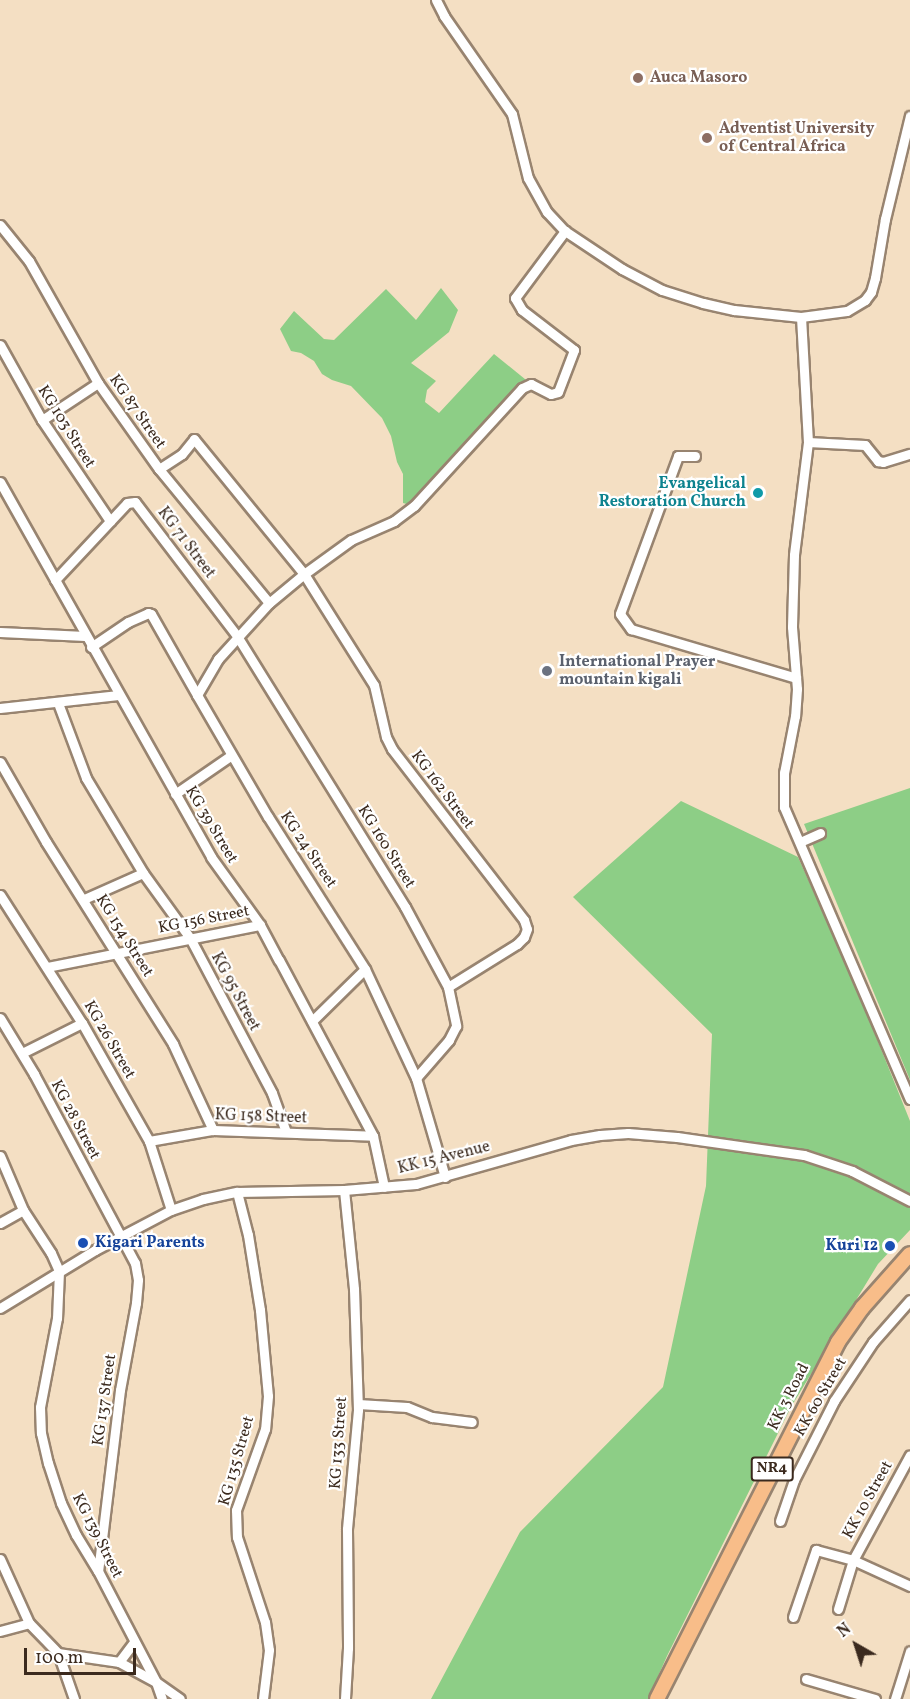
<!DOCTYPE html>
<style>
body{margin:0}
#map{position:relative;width:910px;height:1699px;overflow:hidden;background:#f4dfc3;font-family:Vollkorn,serif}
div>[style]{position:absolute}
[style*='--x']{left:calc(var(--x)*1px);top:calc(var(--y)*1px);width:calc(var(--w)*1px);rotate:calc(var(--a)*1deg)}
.green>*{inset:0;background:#8dce86}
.roads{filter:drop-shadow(2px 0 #988470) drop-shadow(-2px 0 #988470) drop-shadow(0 2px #988470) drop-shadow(0 -2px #988470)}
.minor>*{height:9px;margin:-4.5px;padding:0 4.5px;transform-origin:4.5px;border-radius:4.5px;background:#fff}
.highway>*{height:14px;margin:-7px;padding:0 7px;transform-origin:7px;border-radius:7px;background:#f8bd89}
.dots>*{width:16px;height:16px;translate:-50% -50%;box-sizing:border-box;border:3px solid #fff;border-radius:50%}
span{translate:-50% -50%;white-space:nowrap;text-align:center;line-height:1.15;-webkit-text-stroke:4.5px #fff;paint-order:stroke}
.shield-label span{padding:2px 4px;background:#fff;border:2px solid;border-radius:4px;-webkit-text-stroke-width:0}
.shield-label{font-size:15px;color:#3b2a1e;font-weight:700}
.education-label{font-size:16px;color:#785e54;font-weight:700}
.left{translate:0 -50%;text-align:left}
.street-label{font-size:16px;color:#3b2a1e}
.culture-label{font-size:16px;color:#0d838f;font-weight:700}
.right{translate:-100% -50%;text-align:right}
.worship-label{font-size:16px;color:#5b616d;font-weight:700}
.transit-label{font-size:16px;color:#164399;font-weight:700}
.north{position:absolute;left:826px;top:1615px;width:60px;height:60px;-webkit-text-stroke:4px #fff;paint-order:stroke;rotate:321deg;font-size:16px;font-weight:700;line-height:24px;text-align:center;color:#3b2a1e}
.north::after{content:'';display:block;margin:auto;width:21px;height:27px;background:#3b2a1e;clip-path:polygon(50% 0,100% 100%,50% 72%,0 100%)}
.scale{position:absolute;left:24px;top:1648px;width:112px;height:27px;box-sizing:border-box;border:3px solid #3b2a1e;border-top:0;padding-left:8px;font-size:18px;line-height:21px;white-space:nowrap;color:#3b2a1e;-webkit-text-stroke:4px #fff;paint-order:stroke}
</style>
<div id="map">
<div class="green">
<i style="clip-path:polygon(441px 288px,458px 310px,449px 332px,411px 363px,436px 381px,427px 390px,425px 402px,439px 413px,494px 354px,531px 384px,414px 506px,403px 503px,403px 474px,397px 462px,391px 436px,382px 418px,351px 386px,332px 380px,322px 374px,314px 361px,301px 353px,291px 351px,280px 329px,294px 311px,324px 339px,334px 340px,386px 289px,416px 320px)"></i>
<i style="clip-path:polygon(910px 788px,910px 1080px,804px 824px)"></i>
<i style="clip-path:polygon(681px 801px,798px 857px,854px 982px,910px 1121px,910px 1230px,878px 1264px,791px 1407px,667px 1656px,648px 1699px,431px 1699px,520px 1532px,663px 1387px,706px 1186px,712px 1034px,573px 897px)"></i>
</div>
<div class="roads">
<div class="minor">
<i style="--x:436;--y:0;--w:18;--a:63"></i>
<i style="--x:444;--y:16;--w:119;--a:55.2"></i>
<i style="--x:512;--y:114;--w:66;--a:76"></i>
<i style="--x:528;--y:178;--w:39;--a:61"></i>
<i style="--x:547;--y:212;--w:26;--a:47"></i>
<i style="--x:565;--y:231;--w:69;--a:33.7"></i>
<i style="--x:622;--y:269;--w:45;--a:27.7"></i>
<i style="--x:662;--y:290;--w:43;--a:17.6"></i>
<i style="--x:703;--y:303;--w:32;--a:13"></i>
<i style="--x:734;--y:310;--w:67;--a:6"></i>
<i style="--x:801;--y:317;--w:46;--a:-7.4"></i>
<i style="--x:847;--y:311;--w:21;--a:-31"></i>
<i style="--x:865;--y:300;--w:10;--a:-53"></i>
<i style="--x:871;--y:292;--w:15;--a:-74"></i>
<i style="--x:875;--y:278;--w:60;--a:-80.4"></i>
<i style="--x:885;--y:219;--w:106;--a:-76.4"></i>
<i style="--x:0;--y:225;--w:46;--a:51.1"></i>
<i style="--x:29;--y:261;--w:140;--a:60.5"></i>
<i style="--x:98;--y:383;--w:105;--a:54.7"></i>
<i style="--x:159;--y:469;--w:173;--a:50.6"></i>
<i style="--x:801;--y:317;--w:125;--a:86.8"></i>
<i style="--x:808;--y:442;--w:114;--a:97.1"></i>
<i style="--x:794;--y:555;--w:72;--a:91.6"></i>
<i style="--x:792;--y:627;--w:62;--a:85.4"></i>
<i style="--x:797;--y:689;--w:27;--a:94"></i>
<i style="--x:795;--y:716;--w:58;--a:100.9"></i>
<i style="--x:784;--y:773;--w:34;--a:90"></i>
<i style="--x:784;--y:807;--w:318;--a:66.7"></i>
<i style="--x:0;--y:345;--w:86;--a:60.8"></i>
<i style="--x:42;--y:420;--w:122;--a:56"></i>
<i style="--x:42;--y:420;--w:67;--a:-33.5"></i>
<i style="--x:808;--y:442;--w:57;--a:3"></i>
<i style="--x:865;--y:445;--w:21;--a:51"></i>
<i style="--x:878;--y:461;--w:5;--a:11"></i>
<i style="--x:883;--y:462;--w:28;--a:-17"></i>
<i style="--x:695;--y:456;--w:17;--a:180"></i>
<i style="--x:678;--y:456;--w:168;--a:110.2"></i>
<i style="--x:620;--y:614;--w:19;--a:54"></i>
<i style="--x:631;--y:629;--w:172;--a:16.5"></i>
<i style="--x:159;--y:469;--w:27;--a:-33"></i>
<i style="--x:182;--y:454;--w:19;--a:-51"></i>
<i style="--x:194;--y:439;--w:174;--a:50.8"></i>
<i style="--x:304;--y:574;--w:131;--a:57.8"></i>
<i style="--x:374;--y:685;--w:53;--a:77"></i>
<i style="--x:386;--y:737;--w:13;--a:63"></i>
<i style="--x:392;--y:749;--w:216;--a:52.3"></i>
<i style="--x:524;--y:920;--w:9;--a:72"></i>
<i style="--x:527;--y:929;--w:9;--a:111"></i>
<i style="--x:524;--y:937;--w:10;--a:135"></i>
<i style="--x:517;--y:944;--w:81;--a:148.1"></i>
<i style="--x:0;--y:482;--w:430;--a:60.6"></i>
<i style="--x:211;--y:857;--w:84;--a:54.2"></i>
<i style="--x:260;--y:925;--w:40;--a:62"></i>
<i style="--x:279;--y:960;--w:200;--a:61.9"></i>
<i style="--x:373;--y:1136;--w:52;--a:77.8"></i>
<i style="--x:55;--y:580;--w:105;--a:-46.9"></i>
<i style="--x:127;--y:503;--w:8;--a:-7"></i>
<i style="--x:135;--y:502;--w:168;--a:52.7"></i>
<i style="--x:237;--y:636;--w:319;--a:58.2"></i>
<i style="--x:405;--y:907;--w:91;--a:61.7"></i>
<i style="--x:448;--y:987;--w:40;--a:78"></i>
<i style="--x:456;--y:1026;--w:16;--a:117"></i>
<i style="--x:449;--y:1040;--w:50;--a:131"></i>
<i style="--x:0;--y:632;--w:85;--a:2.7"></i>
<i style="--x:91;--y:647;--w:45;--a:-34"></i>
<i style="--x:128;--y:622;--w:22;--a:-24"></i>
<i style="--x:148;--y:613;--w:3;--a:18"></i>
<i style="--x:151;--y:614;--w:93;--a:60.4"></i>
<i style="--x:58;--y:703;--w:80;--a:69.5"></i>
<i style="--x:86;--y:778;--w:111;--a:59"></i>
<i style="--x:143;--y:873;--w:80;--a:54.1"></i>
<i style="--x:190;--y:938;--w:175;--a:62.1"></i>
<i style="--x:272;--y:1093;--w:41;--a:70.3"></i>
<i style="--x:0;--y:708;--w:119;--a:-6.3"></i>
<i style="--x:0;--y:762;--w:92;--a:60.1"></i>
<i style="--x:46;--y:842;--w:239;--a:57.8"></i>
<i style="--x:173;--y:1044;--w:95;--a:65.1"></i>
<i style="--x:175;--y:794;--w:67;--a:-34.6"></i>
<i style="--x:800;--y:842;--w:22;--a:-24"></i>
<i style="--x:0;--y:895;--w:152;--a:57.4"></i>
<i style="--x:82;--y:1023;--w:136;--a:60.4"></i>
<i style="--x:149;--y:1141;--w:72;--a:72.3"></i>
<i style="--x:84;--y:899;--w:64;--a:-23.8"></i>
<i style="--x:47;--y:967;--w:217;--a:-11.2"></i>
<i style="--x:0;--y:1018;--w:66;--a:58.7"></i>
<i style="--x:34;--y:1074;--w:214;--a:61.9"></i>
<i style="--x:135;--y:1263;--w:17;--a:80"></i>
<i style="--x:138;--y:1280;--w:23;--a:95"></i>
<i style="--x:136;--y:1303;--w:88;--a:100.4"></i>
<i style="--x:120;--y:1390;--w:182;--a:96.9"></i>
<i style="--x:312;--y:1021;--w:74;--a:-44.5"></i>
<i style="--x:22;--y:1053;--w:67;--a:-26.6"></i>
<i style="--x:149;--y:1141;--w:65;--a:-9.8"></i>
<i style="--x:213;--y:1130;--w:160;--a:2.1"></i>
<i style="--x:0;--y:1156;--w:59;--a:66.9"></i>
<i style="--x:23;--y:1210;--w:51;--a:56.9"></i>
<i style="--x:51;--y:1253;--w:20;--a:66"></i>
<i style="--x:59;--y:1271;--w:47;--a:92.4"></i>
<i style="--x:57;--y:1318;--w:91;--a:100.8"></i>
<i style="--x:40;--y:1407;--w:26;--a:88"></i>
<i style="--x:41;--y:1433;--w:31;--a:77"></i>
<i style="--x:48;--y:1463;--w:42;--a:72"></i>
<i style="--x:61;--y:1503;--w:35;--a:65"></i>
<i style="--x:76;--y:1535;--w:42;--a:58.6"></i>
<i style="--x:98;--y:1571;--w:125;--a:62.4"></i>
<i style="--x:156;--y:1682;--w:18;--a:71"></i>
<i style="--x:445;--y:1177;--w:103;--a:-106.3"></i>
<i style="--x:416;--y:1078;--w:120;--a:-115.1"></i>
<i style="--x:365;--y:969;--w:180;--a:-122.5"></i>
<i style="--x:268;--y:817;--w:141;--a:-120.2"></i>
<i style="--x:197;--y:695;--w:42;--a:-59.7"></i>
<i style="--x:218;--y:659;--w:76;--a:-47.7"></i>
<i style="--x:269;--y:603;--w:45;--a:-39.6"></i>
<i style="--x:304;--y:574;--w:58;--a:-35.9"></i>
<i style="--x:351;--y:540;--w:47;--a:-23.8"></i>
<i style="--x:394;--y:521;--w:25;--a:-37"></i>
<i style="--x:414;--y:506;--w:160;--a:-47.5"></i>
<i style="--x:522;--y:388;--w:10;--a:-24"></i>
<i style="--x:531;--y:384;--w:22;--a:27"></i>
<i style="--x:551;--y:394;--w:7;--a:-16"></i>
<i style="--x:558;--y:392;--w:45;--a:-69.1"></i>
<i style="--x:574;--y:350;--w:66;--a:-142.4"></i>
<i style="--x:522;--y:310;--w:14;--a:-120"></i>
<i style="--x:515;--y:298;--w:84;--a:-53.3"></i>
<i style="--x:344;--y:1190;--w:100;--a:84.2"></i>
<i style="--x:354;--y:1289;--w:121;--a:88.1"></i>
<i style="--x:358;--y:1410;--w:120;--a:95.3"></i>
<i style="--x:347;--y:1529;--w:119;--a:89.5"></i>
<i style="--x:348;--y:1648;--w:51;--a:93.4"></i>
<i style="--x:237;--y:1192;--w:44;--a:75.7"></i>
<i style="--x:248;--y:1235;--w:76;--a:80.9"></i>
<i style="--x:260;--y:1310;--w:86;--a:84.7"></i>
<i style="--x:268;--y:1396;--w:33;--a:95"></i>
<i style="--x:265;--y:1429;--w:86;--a:109.7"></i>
<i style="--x:236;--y:1510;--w:27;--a:88"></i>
<i style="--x:237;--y:1537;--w:89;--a:71.8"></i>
<i style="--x:265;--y:1622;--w:28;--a:82"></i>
<i style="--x:269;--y:1650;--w:49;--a:97"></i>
<i style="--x:0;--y:1223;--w:26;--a:-29"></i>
<i style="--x:0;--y:1308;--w:111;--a:-31.4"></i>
<i style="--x:95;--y:1250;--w:86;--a:-27.8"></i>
<i style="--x:171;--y:1210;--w:34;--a:-19"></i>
<i style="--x:203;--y:1199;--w:35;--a:-12"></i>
<i style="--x:237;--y:1192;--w:107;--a:-1.1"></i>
<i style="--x:344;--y:1190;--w:72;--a:-4.8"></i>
<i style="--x:416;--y:1184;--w:161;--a:-15.8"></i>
<i style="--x:571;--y:1140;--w:29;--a:-10"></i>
<i style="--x:600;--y:1135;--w:28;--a:-4"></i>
<i style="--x:628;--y:1133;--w:49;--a:4.7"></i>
<i style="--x:677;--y:1137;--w:128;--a:8.1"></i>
<i style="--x:804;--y:1155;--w:51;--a:18.4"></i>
<i style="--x:852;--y:1171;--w:65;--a:27.3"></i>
<i style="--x:358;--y:1404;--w:49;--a:3.5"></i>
<i style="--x:407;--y:1407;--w:27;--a:22"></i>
<i style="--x:432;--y:1417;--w:40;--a:7.1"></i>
<i style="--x:780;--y:1521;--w:43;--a:-71.1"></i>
<i style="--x:794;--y:1480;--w:89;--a:-63.1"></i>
<i style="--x:834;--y:1401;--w:71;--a:-56.5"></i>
<i style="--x:873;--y:1342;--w:56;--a:-48.6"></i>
<i style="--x:0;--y:1559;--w:70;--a:65.6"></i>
<i style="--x:29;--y:1623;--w:42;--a:46"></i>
<i style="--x:58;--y:1653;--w:49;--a:70.8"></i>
<i style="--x:838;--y:1609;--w:51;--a:-73"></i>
<i style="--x:853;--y:1560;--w:119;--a:-61.5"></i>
<i style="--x:793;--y:1617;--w:71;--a:-71.1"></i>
<i style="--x:816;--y:1550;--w:38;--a:15"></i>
<i style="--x:853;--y:1560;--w:63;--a:24.5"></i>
<i style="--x:0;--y:1631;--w:30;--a:-15"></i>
<i style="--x:58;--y:1653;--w:62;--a:8.4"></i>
<i style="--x:119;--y:1662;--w:42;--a:28.4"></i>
<i style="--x:156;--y:1682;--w:29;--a:35"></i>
<i style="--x:119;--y:1662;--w:25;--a:-53"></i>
<i style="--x:806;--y:1679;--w:72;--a:16.2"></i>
<i style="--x:895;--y:1699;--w:50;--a:-72.6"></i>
</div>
<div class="highway">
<i style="--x:657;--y:1699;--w:400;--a:-63.1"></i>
<i style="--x:838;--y:1342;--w:42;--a:-54.8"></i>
<i style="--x:862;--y:1308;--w:72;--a:-48.4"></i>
</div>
</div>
<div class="dots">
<i style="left:638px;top:78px;background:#8d6e63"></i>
<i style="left:707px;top:138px;background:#8d6e63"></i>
<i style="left:758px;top:493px;background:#0f9aa8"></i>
<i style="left:547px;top:671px;background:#6b7280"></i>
<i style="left:83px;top:1243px;background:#1a4fb4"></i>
<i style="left:890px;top:1246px;background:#1a4fb4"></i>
</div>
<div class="shield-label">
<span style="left:772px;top:1469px">NR4</span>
</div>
<div class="education-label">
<span class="left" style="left:650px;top:78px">Auca Masoro</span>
<span class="left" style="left:719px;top:138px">Adventist University<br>of Central Africa</span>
</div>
<div class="street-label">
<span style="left:137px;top:412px;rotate:55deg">KG 87 Street</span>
<span style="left:66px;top:427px;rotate:58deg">KG 103 Street</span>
<span style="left:186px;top:543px;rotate:53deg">KG 71 Street</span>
<span style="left:442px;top:790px;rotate:53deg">KG 162 Street</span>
<span style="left:211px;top:825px;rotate:59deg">KG 39 Street</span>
<span style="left:386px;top:847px;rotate:58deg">KG 160 Street</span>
<span style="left:308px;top:850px;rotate:56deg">KG 24 Street</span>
<span style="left:204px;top:920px;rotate:-11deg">KG 156 Street</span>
<span style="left:124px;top:936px;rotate:58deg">KG 154 Street</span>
<span style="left:235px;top:992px;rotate:62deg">KG 95 Street</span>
<span style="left:109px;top:1040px;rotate:60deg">KG 26 Street</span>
<span style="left:261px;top:1117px;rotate:2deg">KG 158 Street</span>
<span style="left:75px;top:1120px;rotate:62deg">KG 28 Street</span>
<span style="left:444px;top:1158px;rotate:-14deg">KK 15 Avenue</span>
<span style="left:789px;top:1397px;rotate:-63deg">KK 3 Road</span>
<span style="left:821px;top:1397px;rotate:-60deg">KK 60 Street</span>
<span style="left:105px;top:1400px;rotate:-82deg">KG 137 Street</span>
<span style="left:339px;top:1443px;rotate:-86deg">KG 133 Street</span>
<span style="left:237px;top:1461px;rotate:-74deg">KG 135 Street</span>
<span style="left:868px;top:1500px;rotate:-61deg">KK 10 Street</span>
<span style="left:97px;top:1536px;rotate:63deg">KG 139 Street</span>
</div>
<div class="culture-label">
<span class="right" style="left:746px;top:493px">Evangelical<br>Restoration Church</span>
</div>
<div class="worship-label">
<span class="left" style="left:559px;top:671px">International Prayer<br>mountain kigali</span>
</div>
<div class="transit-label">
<span class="left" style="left:95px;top:1243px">Kigari Parents</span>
<span class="right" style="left:878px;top:1246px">Kuri 12</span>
</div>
<div class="north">N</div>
<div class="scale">100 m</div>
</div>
